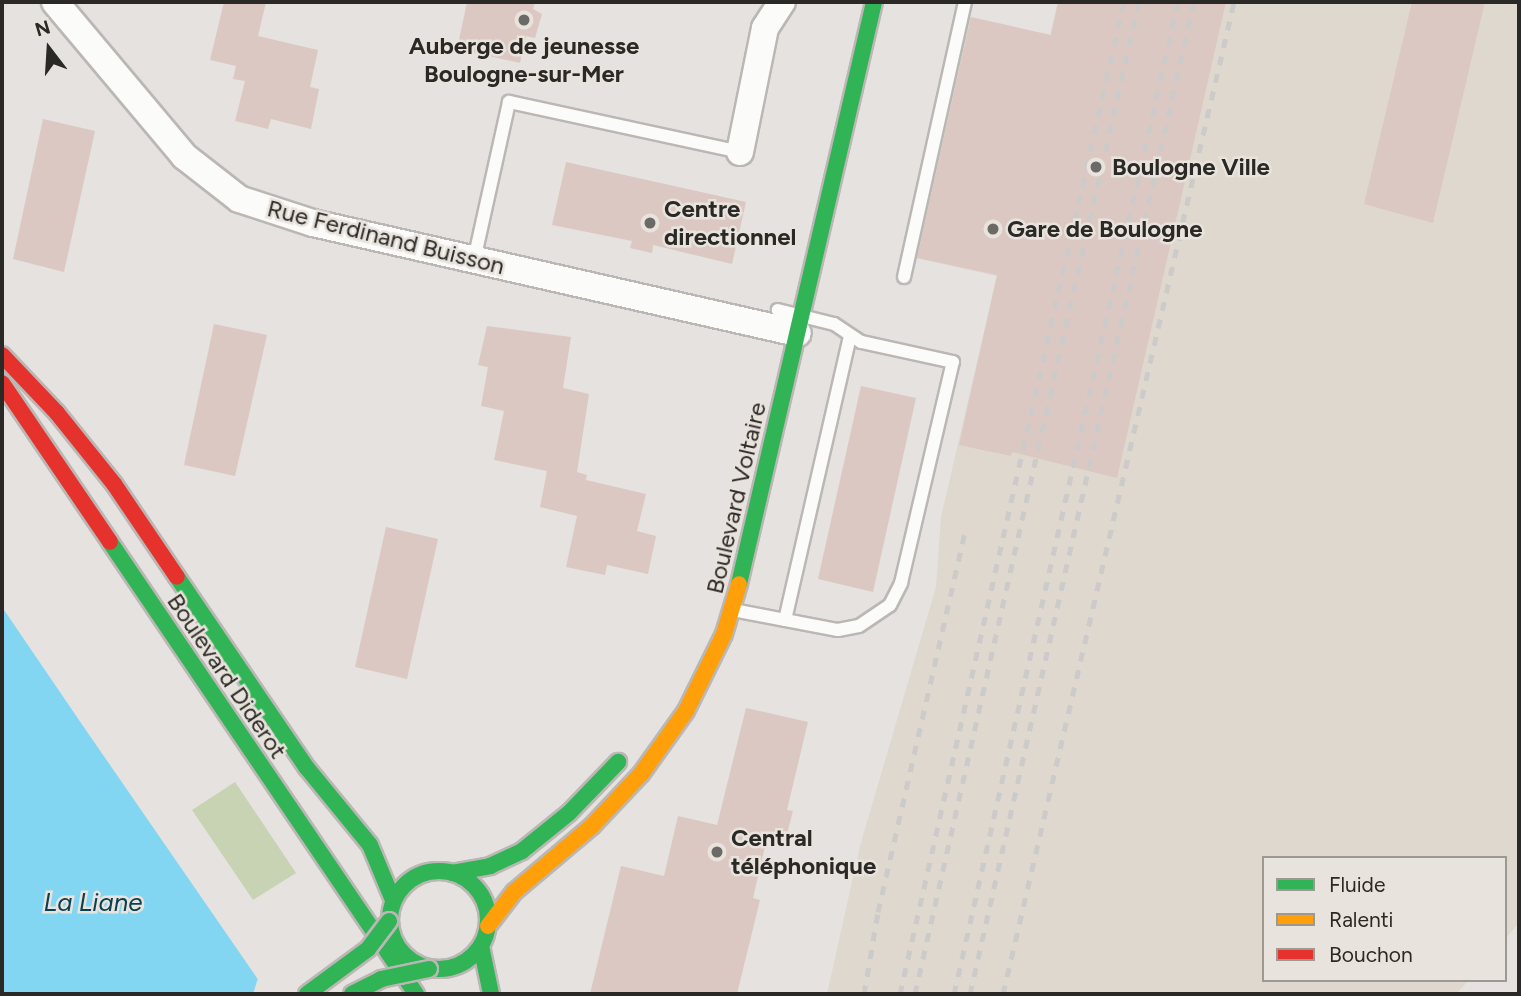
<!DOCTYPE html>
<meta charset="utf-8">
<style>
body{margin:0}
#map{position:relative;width:1521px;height:996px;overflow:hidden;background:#e5e2df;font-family:Figtree,sans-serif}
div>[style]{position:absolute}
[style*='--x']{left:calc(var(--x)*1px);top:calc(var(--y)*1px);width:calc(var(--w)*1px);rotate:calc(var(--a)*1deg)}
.built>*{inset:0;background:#ded8ce}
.green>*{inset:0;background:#c8d3b3}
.water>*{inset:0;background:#82d6f2}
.pier>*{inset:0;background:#e5e2df}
.building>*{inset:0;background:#dcc8c3}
.roads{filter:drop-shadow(2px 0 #bab7b5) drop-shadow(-2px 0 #bab7b5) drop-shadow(0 2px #bab7b5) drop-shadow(0 -2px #bab7b5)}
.lane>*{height:12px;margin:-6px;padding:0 6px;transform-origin:6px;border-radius:6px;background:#fbfbfa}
.street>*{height:26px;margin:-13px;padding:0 13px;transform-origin:13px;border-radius:13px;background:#fbfbfa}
.fast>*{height:16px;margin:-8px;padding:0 8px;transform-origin:8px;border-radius:8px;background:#30b455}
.fast>.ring{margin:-8px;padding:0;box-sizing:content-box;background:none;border:16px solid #30b455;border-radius:50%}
.slow>*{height:16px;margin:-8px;padding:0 8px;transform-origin:8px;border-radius:8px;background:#ff9f0a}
.jam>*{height:16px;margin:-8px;padding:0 8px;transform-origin:8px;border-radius:8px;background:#e5322d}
.rail>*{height:5px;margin-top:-2.5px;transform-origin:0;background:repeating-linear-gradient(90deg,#cccbca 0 9px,transparent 0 18px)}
.bridges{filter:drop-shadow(2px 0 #bab7b5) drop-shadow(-2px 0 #bab7b5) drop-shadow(0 2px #bab7b5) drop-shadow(0 -2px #bab7b5)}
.fast-bridge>*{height:16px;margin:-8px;padding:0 8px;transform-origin:8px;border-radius:8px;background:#30b455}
.dots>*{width:19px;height:19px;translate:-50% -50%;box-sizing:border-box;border:4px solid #e8e3dc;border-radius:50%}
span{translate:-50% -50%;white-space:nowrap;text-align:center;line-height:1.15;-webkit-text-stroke:5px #e8e3dc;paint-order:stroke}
.poi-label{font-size:24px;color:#2b2926;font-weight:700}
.left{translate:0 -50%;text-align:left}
.street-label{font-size:24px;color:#2b2926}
.water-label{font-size:26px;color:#0a4152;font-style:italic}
.frame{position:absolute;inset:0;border:4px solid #2b2926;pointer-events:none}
.legend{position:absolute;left:1262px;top:856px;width:245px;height:126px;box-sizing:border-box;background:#e8e3dc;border:2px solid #9c9993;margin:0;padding:9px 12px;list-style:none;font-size:21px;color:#2b2926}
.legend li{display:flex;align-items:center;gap:14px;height:35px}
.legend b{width:35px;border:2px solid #9c9993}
.north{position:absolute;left:14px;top:14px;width:70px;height:70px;-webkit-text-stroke:5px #e8e3dc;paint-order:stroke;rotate:343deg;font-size:19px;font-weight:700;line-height:28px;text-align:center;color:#2b2926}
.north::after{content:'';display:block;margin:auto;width:24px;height:32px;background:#2b2926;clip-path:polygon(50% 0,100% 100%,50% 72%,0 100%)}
</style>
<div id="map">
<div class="built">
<i style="clip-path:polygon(1058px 2px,1519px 2px,1519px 923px,1505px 939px,1505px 858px,1264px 858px,1264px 980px,1469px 980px,1456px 994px,827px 994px,860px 846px,936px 587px,941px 517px,997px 276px,916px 258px,969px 17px,1050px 35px)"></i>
</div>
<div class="green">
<i style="clip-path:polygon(235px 782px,296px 873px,253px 900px,192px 810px)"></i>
</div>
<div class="water">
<i style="clip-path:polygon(2px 607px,81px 723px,268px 994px,2px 994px)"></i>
</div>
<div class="pier">
<i style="clip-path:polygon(259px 975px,271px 992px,271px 994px,253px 994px)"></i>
</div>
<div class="building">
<i style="clip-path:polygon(224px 2px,266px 2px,258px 36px,318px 50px,310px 87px,319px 89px,311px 129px,271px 119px,268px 129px,235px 121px,245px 81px,233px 79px,236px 66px,210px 60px)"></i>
<i style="clip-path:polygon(467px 2px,535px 2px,533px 9px,542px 14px,535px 38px,526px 36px,520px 63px,457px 49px)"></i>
<i style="clip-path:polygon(1058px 2px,1226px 2px,1117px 478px,1012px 452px,1011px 456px,959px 445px,997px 275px,917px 258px,971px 17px,1051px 35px)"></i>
<i style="clip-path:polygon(1412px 2px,1485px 2px,1433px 223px,1364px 204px)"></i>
<i style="clip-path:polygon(43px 119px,95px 131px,64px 272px,13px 259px)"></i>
<i style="clip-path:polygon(566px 162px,746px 202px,732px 264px,653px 245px,652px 253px,630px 248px,632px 241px,552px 225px)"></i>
<i style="clip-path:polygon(214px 324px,267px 335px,235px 476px,184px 465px)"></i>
<i style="clip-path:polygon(487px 326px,571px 337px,563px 388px,589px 394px,577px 472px,587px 475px,586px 480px,646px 494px,637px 531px,656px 536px,648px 574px,607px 565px,605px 575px,566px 567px,577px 516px,540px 507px,547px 471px,494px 460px,504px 411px,481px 406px,488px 367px,478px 365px)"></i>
<i style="clip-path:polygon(861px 386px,916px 398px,873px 592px,818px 579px)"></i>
<i style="clip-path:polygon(386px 527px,438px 539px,407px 679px,355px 667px)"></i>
<i style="clip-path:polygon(746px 708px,808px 722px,787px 810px,793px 811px,785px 842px,767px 838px,753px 898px,760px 900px,737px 994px,590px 994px,621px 866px,664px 876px,678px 816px,717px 825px)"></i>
</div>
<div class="roads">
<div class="lane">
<i style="--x:474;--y:260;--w:162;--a:-77.5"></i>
<i style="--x:509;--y:102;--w:236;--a:12.2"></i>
<i style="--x:904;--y:277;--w:282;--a:-77.5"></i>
<i style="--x:733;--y:610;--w:107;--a:10.8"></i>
<i style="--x:838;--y:630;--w:21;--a:-11"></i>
<i style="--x:859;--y:626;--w:37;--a:-34"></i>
<i style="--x:890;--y:605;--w:25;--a:-63"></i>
<i style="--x:901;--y:583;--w:227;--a:-76.8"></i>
<i style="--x:953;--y:362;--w:94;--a:-167.7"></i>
<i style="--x:861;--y:342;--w:32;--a:-146"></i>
<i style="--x:834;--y:324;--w:58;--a:-166"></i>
<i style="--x:785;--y:620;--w:290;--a:-77.1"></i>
</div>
<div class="street">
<i style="--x:55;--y:2;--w:201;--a:50"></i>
<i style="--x:184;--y:156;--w:70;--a:38"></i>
<i style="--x:239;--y:199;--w:78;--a:18"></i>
<i style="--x:313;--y:223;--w:497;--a:12.8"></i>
<i style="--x:740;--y:152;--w:126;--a:-78.6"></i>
<i style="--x:765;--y:28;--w:31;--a:-57"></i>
</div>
<div class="fast">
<i style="--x:110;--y:542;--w:546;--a:55.9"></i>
<i style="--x:177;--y:577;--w:231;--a:55.8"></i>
<i style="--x:307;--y:768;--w:99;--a:50.7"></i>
<i style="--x:370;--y:845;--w:60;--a:67.3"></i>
<i style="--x:739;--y:584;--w:597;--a:-76.94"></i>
<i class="ring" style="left:390px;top:871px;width:82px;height:82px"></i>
<i style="--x:452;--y:873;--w:39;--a:-10"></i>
<i style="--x:490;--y:866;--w:35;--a:-25"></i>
<i style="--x:522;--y:851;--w:60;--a:-39"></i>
<i style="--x:569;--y:813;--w:71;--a:-46.1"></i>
<i style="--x:481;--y:946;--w:49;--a:78.2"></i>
</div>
<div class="slow">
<i style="--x:488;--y:926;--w:43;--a:-52.6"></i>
<i style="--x:514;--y:892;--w:102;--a:-40.2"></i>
<i style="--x:592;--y:826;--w:71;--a:-46.7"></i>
<i style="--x:641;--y:774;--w:77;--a:-54.5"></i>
<i style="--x:686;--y:711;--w:86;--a:-63.7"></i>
<i style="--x:724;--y:634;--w:52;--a:-73.3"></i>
</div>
<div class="jam">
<i style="--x:2;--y:355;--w:80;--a:46.5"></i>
<i style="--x:57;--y:413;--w:91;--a:51.2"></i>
<i style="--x:114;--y:484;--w:112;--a:55.9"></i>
<i style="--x:2;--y:383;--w:192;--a:55.8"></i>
</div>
</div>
<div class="rail">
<i style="--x:864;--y:994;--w:83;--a:-80.3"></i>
<i style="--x:878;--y:912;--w:387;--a:-77.1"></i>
<i style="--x:900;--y:994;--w:1017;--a:-77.28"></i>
<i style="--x:915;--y:994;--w:1017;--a:-77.28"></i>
<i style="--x:954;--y:994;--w:1017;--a:-77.28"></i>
<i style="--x:970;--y:994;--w:1017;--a:-77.28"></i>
<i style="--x:1003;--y:994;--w:1019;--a:-76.89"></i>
</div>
<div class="bridges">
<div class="fast-bridge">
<i style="--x:307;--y:994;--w:76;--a:-36.4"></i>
<i style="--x:368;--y:949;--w:35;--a:-53"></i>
<i style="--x:352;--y:994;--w:33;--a:-27"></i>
<i style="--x:381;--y:979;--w:49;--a:-11.8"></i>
</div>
</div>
<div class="dots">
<i style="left:524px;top:20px;background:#6c6a67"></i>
<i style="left:1096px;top:167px;background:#6c6a67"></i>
<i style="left:650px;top:223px;background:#6c6a67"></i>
<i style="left:993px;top:229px;background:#6c6a67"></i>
<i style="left:717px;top:852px;background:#6c6a67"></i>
</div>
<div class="poi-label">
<span style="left:524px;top:60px">Auberge de jeunesse<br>Boulogne-sur-Mer</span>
<span class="left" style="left:1112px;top:167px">Boulogne Ville</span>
<span class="left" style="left:664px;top:223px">Centre<br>directionnel</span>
<span class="left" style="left:1007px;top:229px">Gare de Boulogne</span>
<span class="left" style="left:731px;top:852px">Central<br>téléphonique</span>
</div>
<div class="street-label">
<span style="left:386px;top:237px;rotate:14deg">Rue Ferdinand Buisson</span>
<span style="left:736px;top:498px;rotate:-77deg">Boulevard Voltaire</span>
<span style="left:227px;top:676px;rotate:56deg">Boulevard Diderot</span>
</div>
<div class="water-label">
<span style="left:93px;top:903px">La Liane</span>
</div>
<div class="frame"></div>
<ul class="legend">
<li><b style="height:9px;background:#30b455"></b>Fluide</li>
<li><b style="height:9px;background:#ff9f0a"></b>Ralenti</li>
<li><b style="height:9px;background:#e5322d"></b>Bouchon</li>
</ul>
<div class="north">N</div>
</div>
